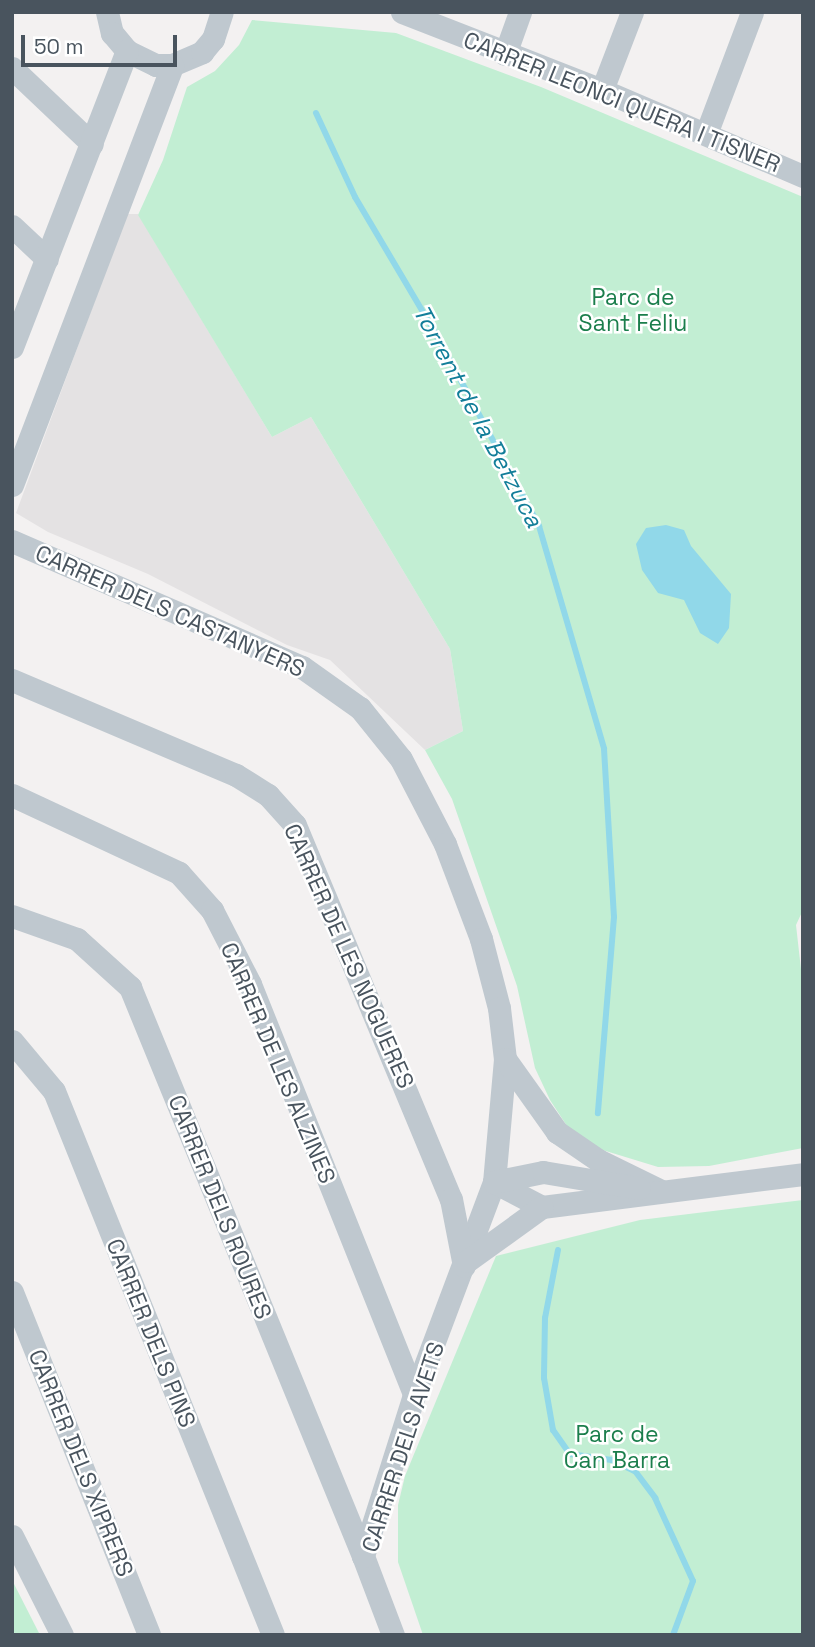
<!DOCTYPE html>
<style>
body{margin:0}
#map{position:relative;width:815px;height:1647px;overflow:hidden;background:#f3f1f1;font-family:"Space Grotesk",sans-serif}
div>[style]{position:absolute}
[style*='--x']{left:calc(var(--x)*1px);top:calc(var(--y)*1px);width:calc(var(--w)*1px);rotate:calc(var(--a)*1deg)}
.education>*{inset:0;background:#e4e2e3}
.green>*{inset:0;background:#c2eed3}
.water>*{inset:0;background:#91d8e9}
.stream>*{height:6px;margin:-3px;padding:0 3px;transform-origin:3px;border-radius:3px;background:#91d8e9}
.minor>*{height:23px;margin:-11.5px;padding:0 11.5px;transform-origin:11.5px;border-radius:11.5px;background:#bfc8cf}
span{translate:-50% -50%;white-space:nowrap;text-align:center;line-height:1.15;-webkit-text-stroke:5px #fff;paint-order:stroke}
.street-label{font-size:23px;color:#49545e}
.park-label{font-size:23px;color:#1b7e4c}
.water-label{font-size:24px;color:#127e99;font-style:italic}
.frame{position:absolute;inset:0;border:14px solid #49545e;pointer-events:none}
.scale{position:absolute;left:21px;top:35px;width:156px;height:32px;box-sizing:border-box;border:4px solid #49545e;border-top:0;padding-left:9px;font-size:21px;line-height:24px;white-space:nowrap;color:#49545e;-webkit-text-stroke:5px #fff;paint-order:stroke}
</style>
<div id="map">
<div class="education">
<i style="clip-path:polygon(127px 214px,138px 214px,272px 437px,311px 417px,450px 649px,463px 731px,425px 750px,330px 660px,287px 645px,148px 574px,48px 532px,16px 513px)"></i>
</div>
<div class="green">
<i style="clip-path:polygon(252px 20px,396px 33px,541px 87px,803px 197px,803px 910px,796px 925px,803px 987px,803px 1148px,709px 1166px,658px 1167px,596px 1148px,569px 1129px,550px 1100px,535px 1068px,517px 986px,452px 799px,425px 750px,463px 731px,450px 649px,311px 417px,272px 437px,138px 215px,163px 160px,187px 87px,215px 71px,239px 45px)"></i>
<i style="clip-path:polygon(803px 1200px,803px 1635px,423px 1635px,398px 1562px,398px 1505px,405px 1476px,496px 1256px,640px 1220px)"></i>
<i style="clip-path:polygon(12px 1580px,40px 1635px,12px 1635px)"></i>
</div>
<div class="water">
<i style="clip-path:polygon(666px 525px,684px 530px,691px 546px,731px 594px,729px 628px,718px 644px,700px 633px,684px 600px,658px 593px,642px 570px,636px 544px,646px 528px)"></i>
</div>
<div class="stream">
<i style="--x:316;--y:113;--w:93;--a:65.1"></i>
<i style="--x:355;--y:197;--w:153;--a:59.4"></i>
<i style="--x:433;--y:329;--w:224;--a:61.7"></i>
<i style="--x:539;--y:526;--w:232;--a:73.7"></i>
<i style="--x:604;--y:749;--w:168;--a:86.6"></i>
<i style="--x:614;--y:917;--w:197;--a:94.7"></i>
<i style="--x:558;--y:1250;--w:69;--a:100.8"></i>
<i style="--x:545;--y:1318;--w:60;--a:91"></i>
<i style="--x:544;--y:1378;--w:53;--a:80.2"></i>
<i style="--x:553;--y:1430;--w:29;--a:55"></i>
<i style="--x:570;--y:1454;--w:42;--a:8.1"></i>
<i style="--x:612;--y:1460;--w:25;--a:26"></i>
<i style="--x:635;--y:1471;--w:34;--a:53"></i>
<i style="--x:655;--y:1498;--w:91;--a:65.4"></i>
<i style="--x:693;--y:1581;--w:58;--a:110.3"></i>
</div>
<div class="minor">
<i style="--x:107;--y:12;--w:22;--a:77"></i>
<i style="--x:112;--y:33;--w:23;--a:50"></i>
<i style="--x:127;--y:51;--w:32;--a:26"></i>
<i style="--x:156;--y:65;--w:16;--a:0"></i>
<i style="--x:172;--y:65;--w:33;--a:-23"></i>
<i style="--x:202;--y:52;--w:17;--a:-50"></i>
<i style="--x:213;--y:39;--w:28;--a:-72"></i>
<i style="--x:402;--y:12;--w:215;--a:21.3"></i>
<i style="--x:602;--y:90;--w:219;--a:23.2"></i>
<i style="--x:505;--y:54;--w:45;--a:-70.3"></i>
<i style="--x:12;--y:68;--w:110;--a:43.5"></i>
<i style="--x:602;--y:90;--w:84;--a:-69"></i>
<i style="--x:706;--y:134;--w:130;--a:-69.3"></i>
<i style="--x:12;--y:226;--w:48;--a:43.3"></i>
<i style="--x:12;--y:347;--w:318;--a:-68.8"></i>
<i style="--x:12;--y:485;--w:449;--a:-69.1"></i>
<i style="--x:12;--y:541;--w:316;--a:23.5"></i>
<i style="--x:302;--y:667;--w:71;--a:35.3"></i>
<i style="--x:360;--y:708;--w:65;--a:51.2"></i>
<i style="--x:401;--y:759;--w:96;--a:62.6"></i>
<i style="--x:445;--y:844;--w:102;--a:69.2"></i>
<i style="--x:481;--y:939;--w:71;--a:75.4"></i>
<i style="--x:499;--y:1008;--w:51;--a:83.3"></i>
<i style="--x:505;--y:1059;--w:123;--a:95.1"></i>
<i style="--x:494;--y:1182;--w:228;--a:110.6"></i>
<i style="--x:414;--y:1395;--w:169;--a:107.6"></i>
<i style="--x:363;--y:1556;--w:85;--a:69.2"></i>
<i style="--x:12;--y:680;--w:243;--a:23"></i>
<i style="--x:236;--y:775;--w:38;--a:32"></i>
<i style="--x:268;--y:795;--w:40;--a:48"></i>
<i style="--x:295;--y:825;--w:405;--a:67.4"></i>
<i style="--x:451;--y:1199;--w:68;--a:79"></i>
<i style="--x:12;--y:795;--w:184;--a:25"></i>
<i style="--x:179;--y:873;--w:50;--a:48.3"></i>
<i style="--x:212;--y:910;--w:83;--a:62.8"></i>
<i style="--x:250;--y:984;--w:443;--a:68.2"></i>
<i style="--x:12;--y:916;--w:69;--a:19.5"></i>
<i style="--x:77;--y:939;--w:72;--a:42.2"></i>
<i style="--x:130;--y:987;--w:615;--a:67.73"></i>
<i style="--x:12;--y:1041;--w:65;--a:50"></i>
<i style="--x:54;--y:1091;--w:586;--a:68.07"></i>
<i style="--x:505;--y:1059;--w:90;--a:54.5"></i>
<i style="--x:557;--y:1132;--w:50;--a:34.3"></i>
<i style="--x:598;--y:1160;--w:70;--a:26.2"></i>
<i style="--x:494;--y:1182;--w:54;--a:27.5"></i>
<i style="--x:542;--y:1207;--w:263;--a:-7.2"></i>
<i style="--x:494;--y:1182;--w:50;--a:-11.5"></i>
<i style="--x:543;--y:1172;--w:97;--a:9.5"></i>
<i style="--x:467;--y:1261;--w:92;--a:-35.8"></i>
<i style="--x:12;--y:1292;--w:369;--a:68.2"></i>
<i style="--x:12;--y:1536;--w:111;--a:63.2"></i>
</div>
<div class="street-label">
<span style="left:622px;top:102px;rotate:22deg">CARRER LEONCI QUERA I TISNER</span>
<span style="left:170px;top:611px;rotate:24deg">CARRER DELS CASTANYERS</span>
<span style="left:349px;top:956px;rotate:66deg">CARRER DE LES NOGUERES</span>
<span style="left:278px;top:1063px;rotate:67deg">CARRER DE LES ALZINES</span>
<span style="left:220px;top:1207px;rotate:68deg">CARRER DELS ROURES</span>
<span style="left:151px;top:1333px;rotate:68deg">CARRER DELS PINS</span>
<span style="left:403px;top:1447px;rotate:-72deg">CARRER DELS AVETS</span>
<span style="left:81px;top:1463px;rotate:68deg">CARRER DELS XIPRERS</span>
</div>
<div class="park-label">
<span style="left:633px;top:310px">Parc de<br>Sant Feliu</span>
<span style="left:617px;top:1447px">Parc de<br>Can Barra</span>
</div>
<div class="water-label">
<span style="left:478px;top:416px;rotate:62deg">Torrent de la Betzuca</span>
</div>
<div class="frame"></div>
<div class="scale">50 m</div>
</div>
